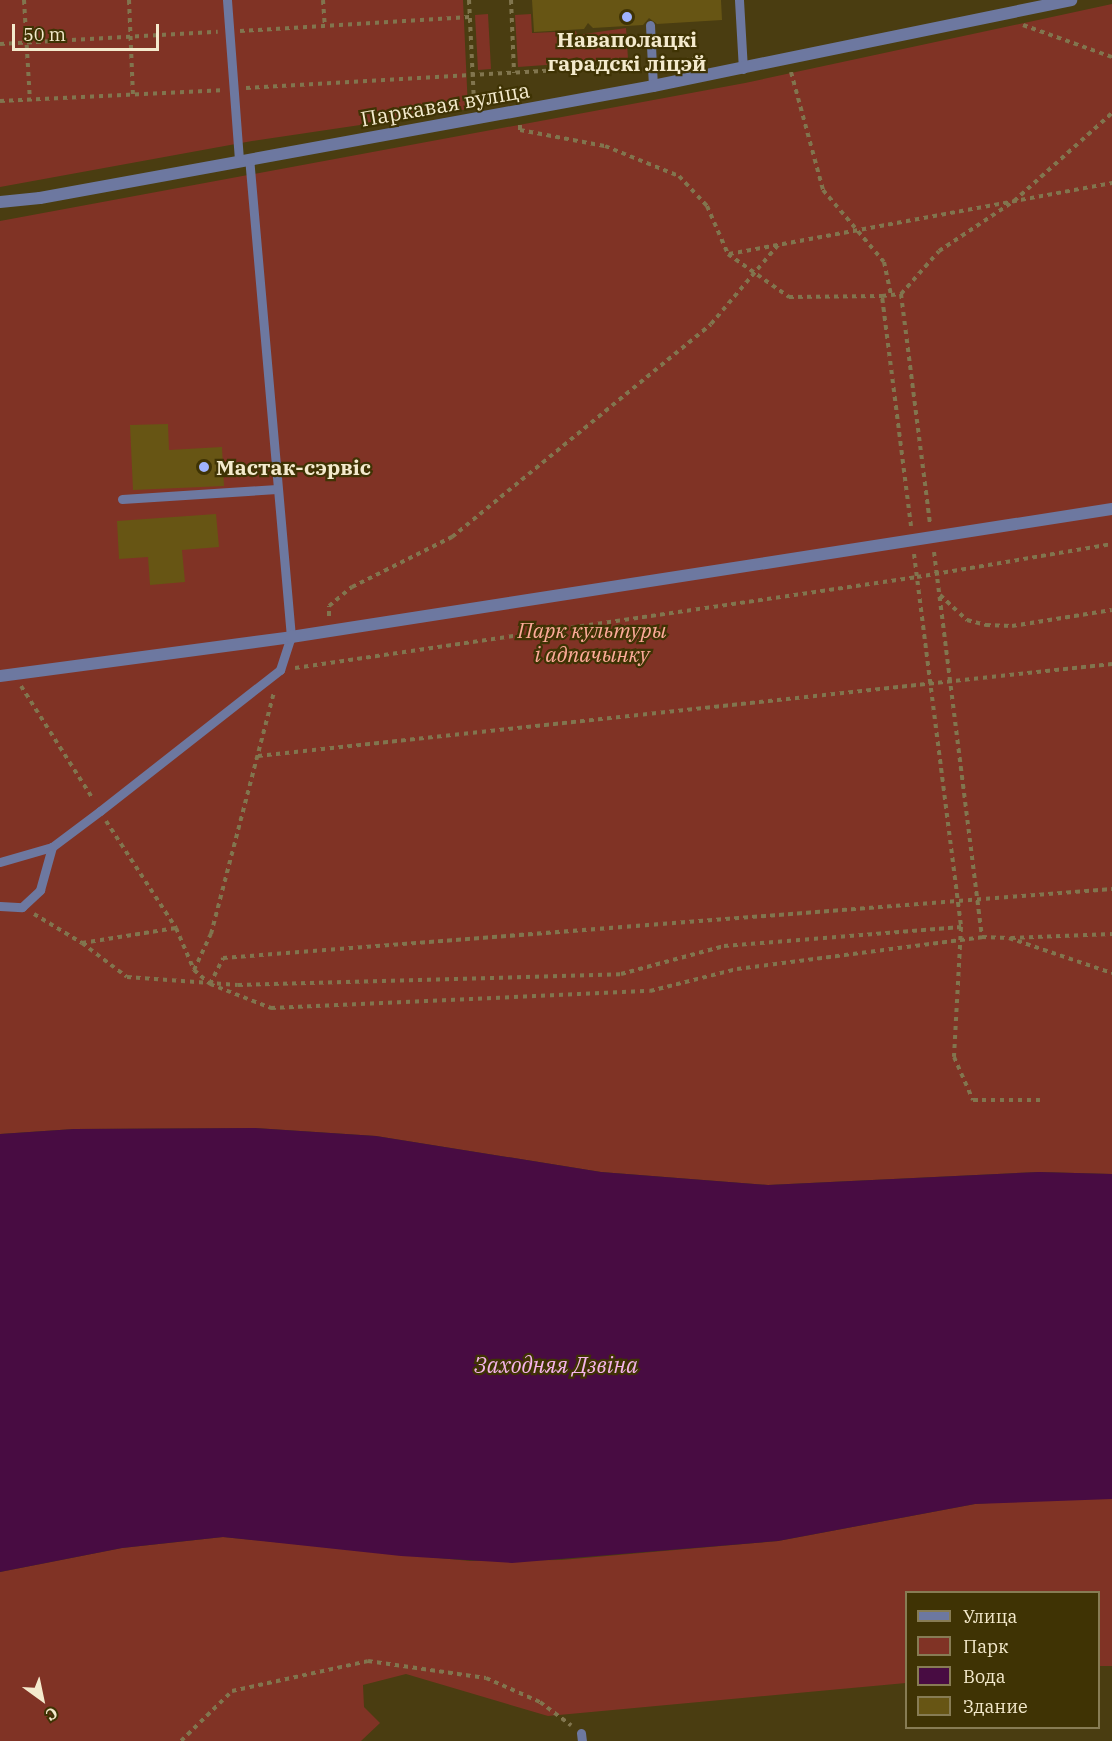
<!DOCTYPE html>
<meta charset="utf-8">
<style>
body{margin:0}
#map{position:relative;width:1112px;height:1741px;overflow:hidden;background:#4a3d11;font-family:"IBM Plex Serif",serif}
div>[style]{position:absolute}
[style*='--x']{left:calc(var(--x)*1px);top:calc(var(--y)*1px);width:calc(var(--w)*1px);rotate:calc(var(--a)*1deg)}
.green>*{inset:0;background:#803325}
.water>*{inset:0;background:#480c42}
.building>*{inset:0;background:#675514}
.path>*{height:4px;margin-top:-2px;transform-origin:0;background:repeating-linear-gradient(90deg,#81754e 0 4.5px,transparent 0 9px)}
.lane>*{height:9px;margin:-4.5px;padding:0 4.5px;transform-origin:4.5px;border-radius:4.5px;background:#6d78a0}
.street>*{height:12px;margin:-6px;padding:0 6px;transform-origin:6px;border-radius:6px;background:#6d78a0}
.dots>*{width:16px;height:16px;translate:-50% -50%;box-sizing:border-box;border:3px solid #3f3304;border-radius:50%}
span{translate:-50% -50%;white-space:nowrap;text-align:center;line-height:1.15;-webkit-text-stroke:4.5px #3f3304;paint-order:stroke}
.poi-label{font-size:21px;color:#f4eacd;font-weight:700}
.left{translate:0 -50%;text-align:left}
.street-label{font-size:21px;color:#f4eacd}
.park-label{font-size:21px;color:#feab9a;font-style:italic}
.water-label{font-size:22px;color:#f5b4ea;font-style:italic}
.legend{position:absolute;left:905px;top:1591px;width:195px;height:138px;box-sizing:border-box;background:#3f3304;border:2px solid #877c54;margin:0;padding:8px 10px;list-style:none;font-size:18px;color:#f4eacd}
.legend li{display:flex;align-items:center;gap:12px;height:30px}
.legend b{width:30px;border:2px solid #877c54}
.north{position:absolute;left:12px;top:1669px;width:60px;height:60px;-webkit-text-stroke:4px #3f3304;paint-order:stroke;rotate:147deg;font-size:16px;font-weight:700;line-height:24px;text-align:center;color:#f4eacd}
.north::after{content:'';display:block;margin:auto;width:21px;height:27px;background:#f4eacd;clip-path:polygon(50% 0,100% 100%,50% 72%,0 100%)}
.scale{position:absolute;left:12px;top:24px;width:147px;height:27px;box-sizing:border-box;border:3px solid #f4eacd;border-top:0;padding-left:8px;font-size:18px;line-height:21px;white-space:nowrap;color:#f4eacd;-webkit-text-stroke:4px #3f3304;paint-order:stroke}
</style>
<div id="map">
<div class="green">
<i style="clip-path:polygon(0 0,463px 0,468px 109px,252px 141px,0 187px)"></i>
<i style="clip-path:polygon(1112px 4px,1112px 1174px,1039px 1172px,768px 1185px,601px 1172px,376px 1136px,255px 1128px,74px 1129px,0 1134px,0 221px,745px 83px)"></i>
<i style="clip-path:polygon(488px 14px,491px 69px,478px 70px,475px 15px)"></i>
<i style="clip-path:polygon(531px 14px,532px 33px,576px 31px,577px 35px,626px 28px,628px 59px,518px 67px,515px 15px)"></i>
<i style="clip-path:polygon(1049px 1499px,1112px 1499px,1112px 1666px,1099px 1666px,1098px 1592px,906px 1592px,906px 1683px,548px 1716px,406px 1674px,363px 1685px,364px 1707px,380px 1723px,361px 1741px,0 1741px,0 1572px,122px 1548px,223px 1537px,470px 1561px,561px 1560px,778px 1541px,975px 1504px)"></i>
</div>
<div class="water">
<i style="clip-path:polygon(255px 1128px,376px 1136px,601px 1172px,768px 1185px,1039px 1172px,1112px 1174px,1112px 1499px,975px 1504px,778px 1541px,512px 1563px,401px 1556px,223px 1537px,122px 1548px,0 1572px,0 1134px,74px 1129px)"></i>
</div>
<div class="building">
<i style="clip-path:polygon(532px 0,721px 0,722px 20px,657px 24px,649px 18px,643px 25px,593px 28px,588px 23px,584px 29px,534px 32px)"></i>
<i style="clip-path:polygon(168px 424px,169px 450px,222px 447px,224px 486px,133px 490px,130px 425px)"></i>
<i style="clip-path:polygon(216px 514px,219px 547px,182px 550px,185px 582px,150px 585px,148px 557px,119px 559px,117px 521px)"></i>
</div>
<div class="path">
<i style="--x:24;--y:0;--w:101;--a:86.6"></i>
<i style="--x:129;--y:0;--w:95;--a:87.6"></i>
<i style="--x:323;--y:0;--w:26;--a:86"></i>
<i style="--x:469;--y:0;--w:104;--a:87.2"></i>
<i style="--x:511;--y:0;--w:73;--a:87.6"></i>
<i style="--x:1023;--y:25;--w:95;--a:19.8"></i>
<i style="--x:240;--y:31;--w:230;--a:-3.5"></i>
<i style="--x:0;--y:44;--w:218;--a:-3.2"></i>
<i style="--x:666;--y:63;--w:37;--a:-8"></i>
<i style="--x:791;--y:72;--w:122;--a:74.8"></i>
<i style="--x:823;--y:190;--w:94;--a:49.7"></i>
<i style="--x:884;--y:262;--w:34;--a:78"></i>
<i style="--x:246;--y:88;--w:395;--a:-3.3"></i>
<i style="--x:0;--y:101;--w:221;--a:-2.8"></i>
<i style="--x:520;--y:125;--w:5;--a:90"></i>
<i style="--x:520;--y:130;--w:86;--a:10.7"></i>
<i style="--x:605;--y:146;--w:80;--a:22.1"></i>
<i style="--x:679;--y:176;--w:41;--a:47"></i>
<i style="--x:707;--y:206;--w:52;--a:66.4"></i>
<i style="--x:728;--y:254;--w:75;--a:35.2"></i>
<i style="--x:789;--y:297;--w:93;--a:-0.6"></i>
<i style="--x:729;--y:254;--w:390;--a:-10.5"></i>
<i style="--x:901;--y:294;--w:57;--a:-48.5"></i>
<i style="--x:939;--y:251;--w:90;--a:-33.7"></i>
<i style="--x:1014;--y:201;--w:132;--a:-41.9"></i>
<i style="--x:911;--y:526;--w:232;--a:-97.2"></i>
<i style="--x:882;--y:296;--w:9;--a:-6"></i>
<i style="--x:891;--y:295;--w:10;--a:-6"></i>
<i style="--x:901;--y:294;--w:231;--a:82.8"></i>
<i style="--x:934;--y:552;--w:388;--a:82.9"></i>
<i style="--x:914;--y:554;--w:376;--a:82.8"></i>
<i style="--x:961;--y:927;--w:130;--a:93.1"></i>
<i style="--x:954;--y:1057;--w:47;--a:66.2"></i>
<i style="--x:973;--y:1100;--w:67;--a:0"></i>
<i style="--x:940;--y:595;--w:37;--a:43"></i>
<i style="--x:967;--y:620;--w:20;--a:15"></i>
<i style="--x:986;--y:625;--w:26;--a:2"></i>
<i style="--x:1012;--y:626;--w:101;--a:-9.1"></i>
<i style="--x:329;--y:616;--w:10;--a:-90"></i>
<i style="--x:329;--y:606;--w:30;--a:-40"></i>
<i style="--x:352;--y:587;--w:112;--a:-26.6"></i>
<i style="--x:452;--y:537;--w:335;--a:-39.4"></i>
<i style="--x:711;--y:324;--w:104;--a:-49.7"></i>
<i style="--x:295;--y:668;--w:629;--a:-8.32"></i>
<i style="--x:917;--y:577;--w:198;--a:-9.6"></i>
<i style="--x:21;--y:686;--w:134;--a:57.5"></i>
<i style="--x:258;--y:756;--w:859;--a:-6.15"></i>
<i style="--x:106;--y:821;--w:128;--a:56.8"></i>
<i style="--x:34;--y:914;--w:56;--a:31.1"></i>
<i style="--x:82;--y:943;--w:95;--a:-9.1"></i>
<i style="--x:176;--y:928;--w:46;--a:66.8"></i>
<i style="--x:194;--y:970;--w:21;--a:41"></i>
<i style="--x:210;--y:984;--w:66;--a:21.5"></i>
<i style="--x:271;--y:1008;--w:379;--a:-2.6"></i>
<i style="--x:650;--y:991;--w:90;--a:-14.2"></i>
<i style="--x:737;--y:969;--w:247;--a:-7.4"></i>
<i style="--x:982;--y:937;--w:27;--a:2"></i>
<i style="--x:1009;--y:938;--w:109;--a:18.8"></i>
<i style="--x:1011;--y:938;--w:101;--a:-2.3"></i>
<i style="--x:82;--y:943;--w:56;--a:37.1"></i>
<i style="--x:127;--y:977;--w:111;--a:4.1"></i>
<i style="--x:238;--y:985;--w:383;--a:-1.6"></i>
<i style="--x:621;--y:974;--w:107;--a:-15.2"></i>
<i style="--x:724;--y:946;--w:238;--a:-4.6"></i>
<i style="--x:194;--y:970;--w:40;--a:-65"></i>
<i style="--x:211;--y:934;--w:250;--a:-75.4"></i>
<i style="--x:210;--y:984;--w:29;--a:-63"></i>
<i style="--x:223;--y:958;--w:892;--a:-4.44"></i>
<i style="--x:181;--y:1741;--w:71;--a:-44.4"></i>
<i style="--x:232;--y:1691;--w:139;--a:-12.4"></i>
<i style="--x:368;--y:1661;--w:119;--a:8.2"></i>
<i style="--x:486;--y:1678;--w:59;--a:24"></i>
<i style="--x:540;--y:1702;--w:39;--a:37"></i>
</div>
<div class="lane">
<i style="--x:227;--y:0;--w:161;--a:85.7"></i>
<i style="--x:739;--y:0;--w:69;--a:86.7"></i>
<i style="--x:650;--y:25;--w:61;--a:87.2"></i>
<i style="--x:122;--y:499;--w:155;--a:-3.7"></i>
<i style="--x:0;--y:862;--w:54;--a:-16.1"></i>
<i style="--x:52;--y:847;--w:60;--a:-36.9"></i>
<i style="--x:100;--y:811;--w:229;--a:-38.1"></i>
<i style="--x:280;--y:670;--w:35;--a:-72"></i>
<i style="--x:291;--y:637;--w:479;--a:-95"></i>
<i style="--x:0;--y:906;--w:22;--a:3"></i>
<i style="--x:22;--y:907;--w:25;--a:-43"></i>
<i style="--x:40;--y:890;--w:45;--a:-74.4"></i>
<i style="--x:581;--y:1733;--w:8;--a:83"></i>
</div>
<div class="street">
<i style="--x:0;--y:202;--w:40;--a:-5.7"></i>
<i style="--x:40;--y:198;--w:623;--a:-10.35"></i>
<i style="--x:653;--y:86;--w:427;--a:-11.6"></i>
<i style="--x:0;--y:676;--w:294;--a:-7.6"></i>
<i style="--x:291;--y:637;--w:831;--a:-8.86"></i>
</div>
<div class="dots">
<i style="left:627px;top:17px;background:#a0b3fd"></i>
<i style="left:204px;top:467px;background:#a0b3fd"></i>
</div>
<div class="poi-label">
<span style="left:627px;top:51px">Наваполацкі<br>гарадскі ліцэй</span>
<span class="left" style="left:216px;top:467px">Мастак-сэрвіс</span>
</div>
<div class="street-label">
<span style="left:445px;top:104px;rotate:-10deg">Паркавая вуліца</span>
</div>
<div class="park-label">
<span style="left:592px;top:642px">Парк культуры<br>і адпачынку</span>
</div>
<div class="water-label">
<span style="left:556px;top:1365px">Заходняя Дзвіна</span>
</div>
<ul class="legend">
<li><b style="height:8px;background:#6d78a0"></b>Улица</li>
<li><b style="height:16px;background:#803325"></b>Парк</li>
<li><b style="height:16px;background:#480c42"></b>Вода</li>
<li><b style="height:16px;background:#675514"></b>Здание</li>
</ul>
<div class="north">С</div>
<div class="scale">50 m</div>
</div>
